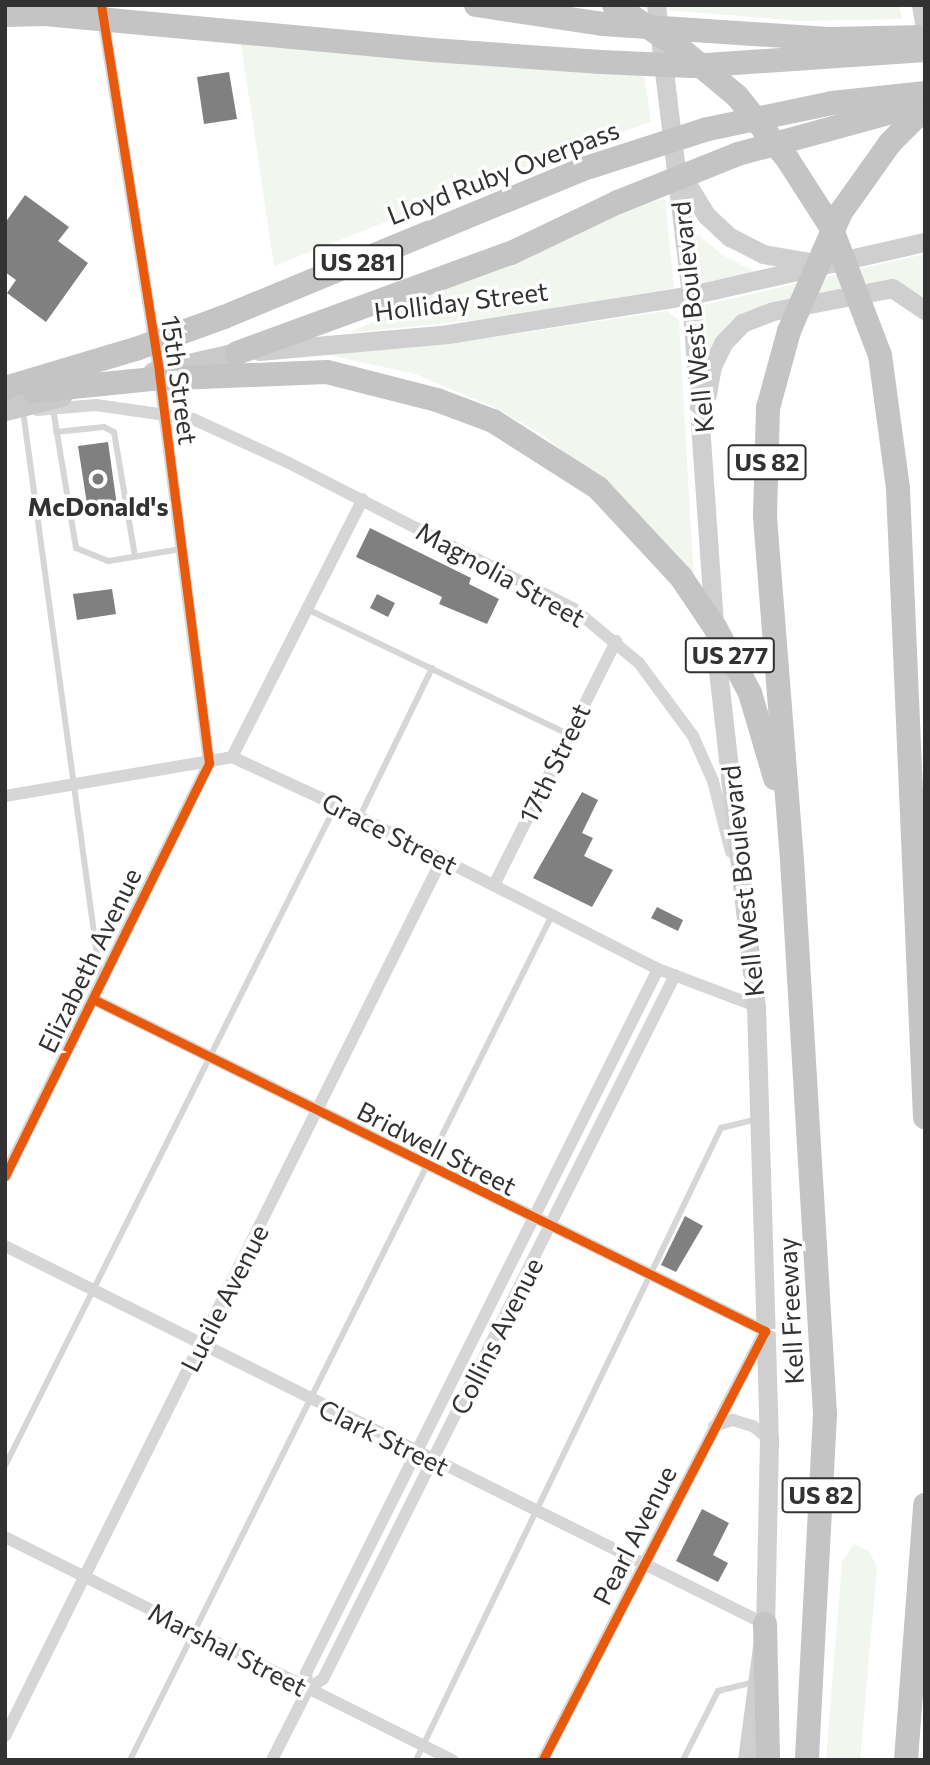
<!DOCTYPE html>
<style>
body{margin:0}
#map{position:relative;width:930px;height:1765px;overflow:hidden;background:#fff;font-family:Commissioner,sans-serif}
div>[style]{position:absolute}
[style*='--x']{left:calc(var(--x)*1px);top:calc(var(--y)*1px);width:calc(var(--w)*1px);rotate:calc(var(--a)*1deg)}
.green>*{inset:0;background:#f1f6ee}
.building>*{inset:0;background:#808080}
.service>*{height:6px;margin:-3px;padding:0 3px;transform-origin:3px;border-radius:3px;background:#d6d6d6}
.minor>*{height:12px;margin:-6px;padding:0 6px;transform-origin:6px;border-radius:6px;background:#d6d6d6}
.secondary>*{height:19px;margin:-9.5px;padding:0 9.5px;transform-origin:9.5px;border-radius:9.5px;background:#cfcfcf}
.primary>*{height:21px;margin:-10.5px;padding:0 10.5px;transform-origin:10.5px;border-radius:10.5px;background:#c9c9c9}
.motorway>*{height:24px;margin:-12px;padding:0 12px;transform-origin:12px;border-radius:12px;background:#c4c4c4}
.motorway-bridge>*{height:24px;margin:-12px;padding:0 12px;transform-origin:12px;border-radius:12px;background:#c4c4c4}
.cycleway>*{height:9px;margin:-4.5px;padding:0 4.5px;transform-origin:4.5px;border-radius:4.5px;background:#e8590c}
.dots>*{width:19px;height:19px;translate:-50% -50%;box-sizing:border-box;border:4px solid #fff;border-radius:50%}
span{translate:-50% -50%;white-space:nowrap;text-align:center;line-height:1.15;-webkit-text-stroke:7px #fff;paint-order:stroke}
.shield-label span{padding:2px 5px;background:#fff;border:2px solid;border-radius:5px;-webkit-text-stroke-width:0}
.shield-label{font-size:24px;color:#323232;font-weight:700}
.street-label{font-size:26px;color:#323232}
.poi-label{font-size:26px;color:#323232;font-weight:700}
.frame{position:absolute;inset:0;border:7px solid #323232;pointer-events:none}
</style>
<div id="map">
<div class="green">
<i style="clip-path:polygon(667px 5px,899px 5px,902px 19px,800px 21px,667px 10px)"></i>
<i style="clip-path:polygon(240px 37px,644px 73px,651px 122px,560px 153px,274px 266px)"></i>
<i style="clip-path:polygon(665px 199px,674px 288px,504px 317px,349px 333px,612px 211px)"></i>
<i style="clip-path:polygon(694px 231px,721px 254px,755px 272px,697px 284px)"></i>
<i style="clip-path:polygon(925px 254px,925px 298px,907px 288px,757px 308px,704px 361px,700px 308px,704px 305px)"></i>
<i style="clip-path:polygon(667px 311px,679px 320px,694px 582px,608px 485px,538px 432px,489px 405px,415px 374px,315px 352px,442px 345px)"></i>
<i style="clip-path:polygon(854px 1544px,869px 1551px,877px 1567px,860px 1760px,826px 1760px,842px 1562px)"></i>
</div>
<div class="building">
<i style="clip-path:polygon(229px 72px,237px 119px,204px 124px,197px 77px)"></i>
<i style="clip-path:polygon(25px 195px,69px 227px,58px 241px,88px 263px,46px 322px,7px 293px,16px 280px,5px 272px,5px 223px)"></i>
<i style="clip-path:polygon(108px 442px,118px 513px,89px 517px,78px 446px)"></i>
<i style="clip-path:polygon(370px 528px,471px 578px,469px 584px,499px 599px,487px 624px,439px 604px,442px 597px,356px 557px)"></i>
<i style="clip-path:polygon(112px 589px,116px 614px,77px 620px,73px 594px)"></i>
<i style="clip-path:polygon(377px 594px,395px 603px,388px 617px,370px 608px)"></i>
<i style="clip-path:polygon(582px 792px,598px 800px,582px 833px,593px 838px,584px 856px,613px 870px,592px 907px,533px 878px)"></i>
<i style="clip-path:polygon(657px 907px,683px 920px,678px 931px,651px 918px)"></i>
<i style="clip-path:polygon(685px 1216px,703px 1226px,676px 1272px,661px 1265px)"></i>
<i style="clip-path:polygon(702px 1509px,729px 1523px,713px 1555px,728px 1563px,718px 1582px,676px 1561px)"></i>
</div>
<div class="service">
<i style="--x:53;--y:409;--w:141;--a:80.6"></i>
<i style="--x:76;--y:548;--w:35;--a:22"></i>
<i style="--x:109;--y:561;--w:73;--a:-9.5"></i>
<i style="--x:23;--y:411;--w:571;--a:82.25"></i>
<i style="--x:56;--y:432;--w:48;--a:-5.9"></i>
<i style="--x:104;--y:427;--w:11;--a:27"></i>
<i style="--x:114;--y:432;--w:126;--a:80.4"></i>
<i style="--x:309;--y:610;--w:287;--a:25.6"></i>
<i style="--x:359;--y:818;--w:167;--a:-64"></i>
<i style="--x:5;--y:1466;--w:739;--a:-63.4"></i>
<i style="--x:130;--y:1760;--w:945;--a:-63.46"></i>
<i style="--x:416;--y:1760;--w:702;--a:-64.24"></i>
<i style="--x:721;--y:1128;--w:37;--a:-14"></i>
<i style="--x:683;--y:1760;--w:77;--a:-63.1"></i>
<i style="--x:718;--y:1691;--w:36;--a:-14"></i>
</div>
<div class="minor">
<i style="--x:37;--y:410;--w:59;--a:-4.8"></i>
<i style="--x:96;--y:405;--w:98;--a:8.2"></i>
<i style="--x:193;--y:419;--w:106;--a:24.6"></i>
<i style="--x:289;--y:463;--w:320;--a:27.1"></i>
<i style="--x:574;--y:609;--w:85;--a:39.7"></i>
<i style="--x:639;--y:663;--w:91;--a:53.5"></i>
<i style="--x:693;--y:736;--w:49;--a:66"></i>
<i style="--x:713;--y:781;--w:73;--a:75.8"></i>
<i style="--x:232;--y:757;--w:289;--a:-63.1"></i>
<i style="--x:5;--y:796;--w:230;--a:-9.7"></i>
<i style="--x:232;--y:757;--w:115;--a:24.8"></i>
<i style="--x:336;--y:805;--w:361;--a:27"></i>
<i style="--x:658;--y:969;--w:105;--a:20.7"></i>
<i style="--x:494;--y:885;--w:273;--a:-63.4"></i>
<i style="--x:93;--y:999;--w:750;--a:26.29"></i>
<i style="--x:765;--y:1331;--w:483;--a:117.4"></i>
<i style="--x:5;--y:1176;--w:461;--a:-63.7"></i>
<i style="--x:209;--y:763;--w:395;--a:-97.3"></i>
<i style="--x:159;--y:371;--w:371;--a:-99"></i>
<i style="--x:5;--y:1246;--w:849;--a:26.44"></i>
<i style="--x:714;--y:1426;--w:20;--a:-18"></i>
<i style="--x:733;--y:1420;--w:21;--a:17"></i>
<i style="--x:753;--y:1426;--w:21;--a:39"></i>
<i style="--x:5;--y:1537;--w:500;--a:26.5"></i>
<i style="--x:308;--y:1689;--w:16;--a:-97"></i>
<i style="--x:306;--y:1673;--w:787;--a:-63.43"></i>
<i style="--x:5;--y:1736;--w:980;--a:-63.51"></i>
<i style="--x:272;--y:1760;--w:80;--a:-63.1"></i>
<i style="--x:308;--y:1689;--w:18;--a:-34"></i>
<i style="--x:323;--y:1679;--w:787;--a:-63.43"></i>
</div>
<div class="secondary">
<i style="--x:656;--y:5;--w:292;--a:83.1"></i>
<i style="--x:691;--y:295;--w:358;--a:86"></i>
<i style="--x:716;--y:652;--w:356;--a:83.6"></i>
<i style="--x:756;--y:1006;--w:433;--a:88.3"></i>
<i style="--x:769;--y:1439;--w:185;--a:91.2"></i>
<i style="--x:765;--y:1624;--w:137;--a:97.5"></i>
<i style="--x:921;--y:5;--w:22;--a:80"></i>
<i style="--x:681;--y:174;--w:48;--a:58.6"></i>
<i style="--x:706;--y:215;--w:33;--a:43"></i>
<i style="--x:730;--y:237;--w:37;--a:27"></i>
<i style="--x:763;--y:254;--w:48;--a:9.7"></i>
<i style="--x:259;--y:351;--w:190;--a:-5.1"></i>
<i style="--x:448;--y:334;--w:246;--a:-9.1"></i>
<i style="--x:691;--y:295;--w:240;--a:-12.8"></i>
<i style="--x:707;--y:394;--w:28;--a:-80"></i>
<i style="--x:712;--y:366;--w:25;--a:-64"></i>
<i style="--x:723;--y:343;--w:28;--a:-46"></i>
<i style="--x:742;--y:323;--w:33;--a:-21"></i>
<i style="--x:773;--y:311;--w:121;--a:-10.9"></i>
<i style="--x:892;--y:288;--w:40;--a:34"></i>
</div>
<div class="primary">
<i style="--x:153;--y:372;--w:86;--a:-12.7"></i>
<i style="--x:5;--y:410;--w:58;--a:-14"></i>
</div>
<div class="motorway">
<i style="--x:476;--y:5;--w:128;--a:8.5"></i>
<i style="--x:432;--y:50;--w:169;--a:4.1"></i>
<i style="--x:692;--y:66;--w:234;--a:-3.9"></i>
<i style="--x:708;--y:129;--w:127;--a:-11.8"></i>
<i style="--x:832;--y:103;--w:94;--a:-6.1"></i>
<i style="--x:237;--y:353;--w:292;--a:-20.1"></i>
<i style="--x:511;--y:253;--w:119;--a:-25.5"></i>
<i style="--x:437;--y:400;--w:60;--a:20.6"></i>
<i style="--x:493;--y:421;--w:125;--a:32.5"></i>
<i style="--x:792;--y:860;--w:555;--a:86.59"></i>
<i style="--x:825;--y:1414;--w:346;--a:93"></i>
<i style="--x:765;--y:1624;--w:136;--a:88.7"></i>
<i style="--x:906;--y:1760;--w:256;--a:-85.7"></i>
</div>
<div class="motorway-bridge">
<i style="--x:614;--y:5;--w:75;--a:33.1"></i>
<i style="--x:677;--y:46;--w:78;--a:39.8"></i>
<i style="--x:737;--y:96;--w:82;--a:51.4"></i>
<i style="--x:788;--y:160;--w:80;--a:57.3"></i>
<i style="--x:831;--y:227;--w:137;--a:69.1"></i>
<i style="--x:880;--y:355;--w:135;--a:82.3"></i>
<i style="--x:898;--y:489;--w:629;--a:87.54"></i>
<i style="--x:5;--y:15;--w:40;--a:-1.4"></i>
<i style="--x:45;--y:14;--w:389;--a:5.3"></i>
<i style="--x:603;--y:24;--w:226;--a:3.8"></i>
<i style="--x:829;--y:39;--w:96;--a:-1.2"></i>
<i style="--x:601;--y:62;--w:91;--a:2.5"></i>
<i style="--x:618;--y:202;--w:129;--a:-21.8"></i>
<i style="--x:738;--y:154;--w:194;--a:-15.3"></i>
<i style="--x:5;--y:388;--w:137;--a:-16.6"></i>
<i style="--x:136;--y:349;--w:94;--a:-20"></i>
<i style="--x:224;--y:317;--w:385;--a:-22.4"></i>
<i style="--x:580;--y:170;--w:134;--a:-17.8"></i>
<i style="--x:34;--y:391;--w:120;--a:-5.8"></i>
<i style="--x:153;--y:379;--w:174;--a:-2.3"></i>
<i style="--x:327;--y:372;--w:114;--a:14.3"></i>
<i style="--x:598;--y:488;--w:122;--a:47"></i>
<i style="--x:681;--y:577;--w:63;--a:56.1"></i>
<i style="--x:716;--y:629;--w:72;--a:62"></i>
<i style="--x:750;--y:693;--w:89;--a:73.6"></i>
<i style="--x:792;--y:860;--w:346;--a:-94.5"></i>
<i style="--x:765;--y:515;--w:107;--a:-88.4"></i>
<i style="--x:768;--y:408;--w:80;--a:-74.7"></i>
<i style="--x:789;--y:331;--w:130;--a:-66.4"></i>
<i style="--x:841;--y:212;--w:85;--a:-54.6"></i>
<i style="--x:890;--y:143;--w:49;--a:-45"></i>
</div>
<div class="cycleway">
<i style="--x:93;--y:999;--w:750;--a:26.29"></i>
<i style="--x:765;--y:1331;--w:483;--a:117.4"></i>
<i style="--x:5;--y:1176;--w:461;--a:-63.7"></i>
<i style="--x:209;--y:763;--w:395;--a:-97.3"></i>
<i style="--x:159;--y:371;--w:371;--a:-99"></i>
</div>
<div class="dots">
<i style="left:98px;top:479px;background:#7a7a7a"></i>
</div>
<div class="shield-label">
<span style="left:358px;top:262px">US 281</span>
<span style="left:767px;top:462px">US 82</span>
<span style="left:730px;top:655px">US 277</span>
<span style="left:821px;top:1495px">US 82</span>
</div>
<div class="street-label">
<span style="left:503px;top:172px;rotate:-21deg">Lloyd Ruby Overpass</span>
<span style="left:461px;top:301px;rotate:-7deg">Holliday Street</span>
<span style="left:692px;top:317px;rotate:-96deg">Kell West Boulevard</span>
<span style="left:180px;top:380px;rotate:82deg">15th Street</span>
<span style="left:501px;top:574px;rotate:29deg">Magnolia Street</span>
<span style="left:554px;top:763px;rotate:-64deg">17th Street</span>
<span style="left:390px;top:833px;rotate:27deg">Grace Street</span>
<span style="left:742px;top:881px;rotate:-96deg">Kell West Boulevard</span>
<span style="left:89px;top:960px;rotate:-64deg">Elizabeth Avenue</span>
<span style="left:437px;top:1148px;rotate:27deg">Bridwell Street</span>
<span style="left:224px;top:1298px;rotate:-63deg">Lucile Avenue</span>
<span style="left:790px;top:1311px;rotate:-93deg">Kell Freeway</span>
<span style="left:496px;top:1336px;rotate:-63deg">Collins Avenue</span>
<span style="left:384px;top:1437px;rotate:26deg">Clark Street</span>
<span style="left:634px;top:1535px;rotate:-63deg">Pearl Avenue</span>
<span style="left:228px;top:1649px;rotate:27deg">Marshal Street</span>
</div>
<div class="poi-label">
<span style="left:98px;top:506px">McDonald's</span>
</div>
<div class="frame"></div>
</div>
